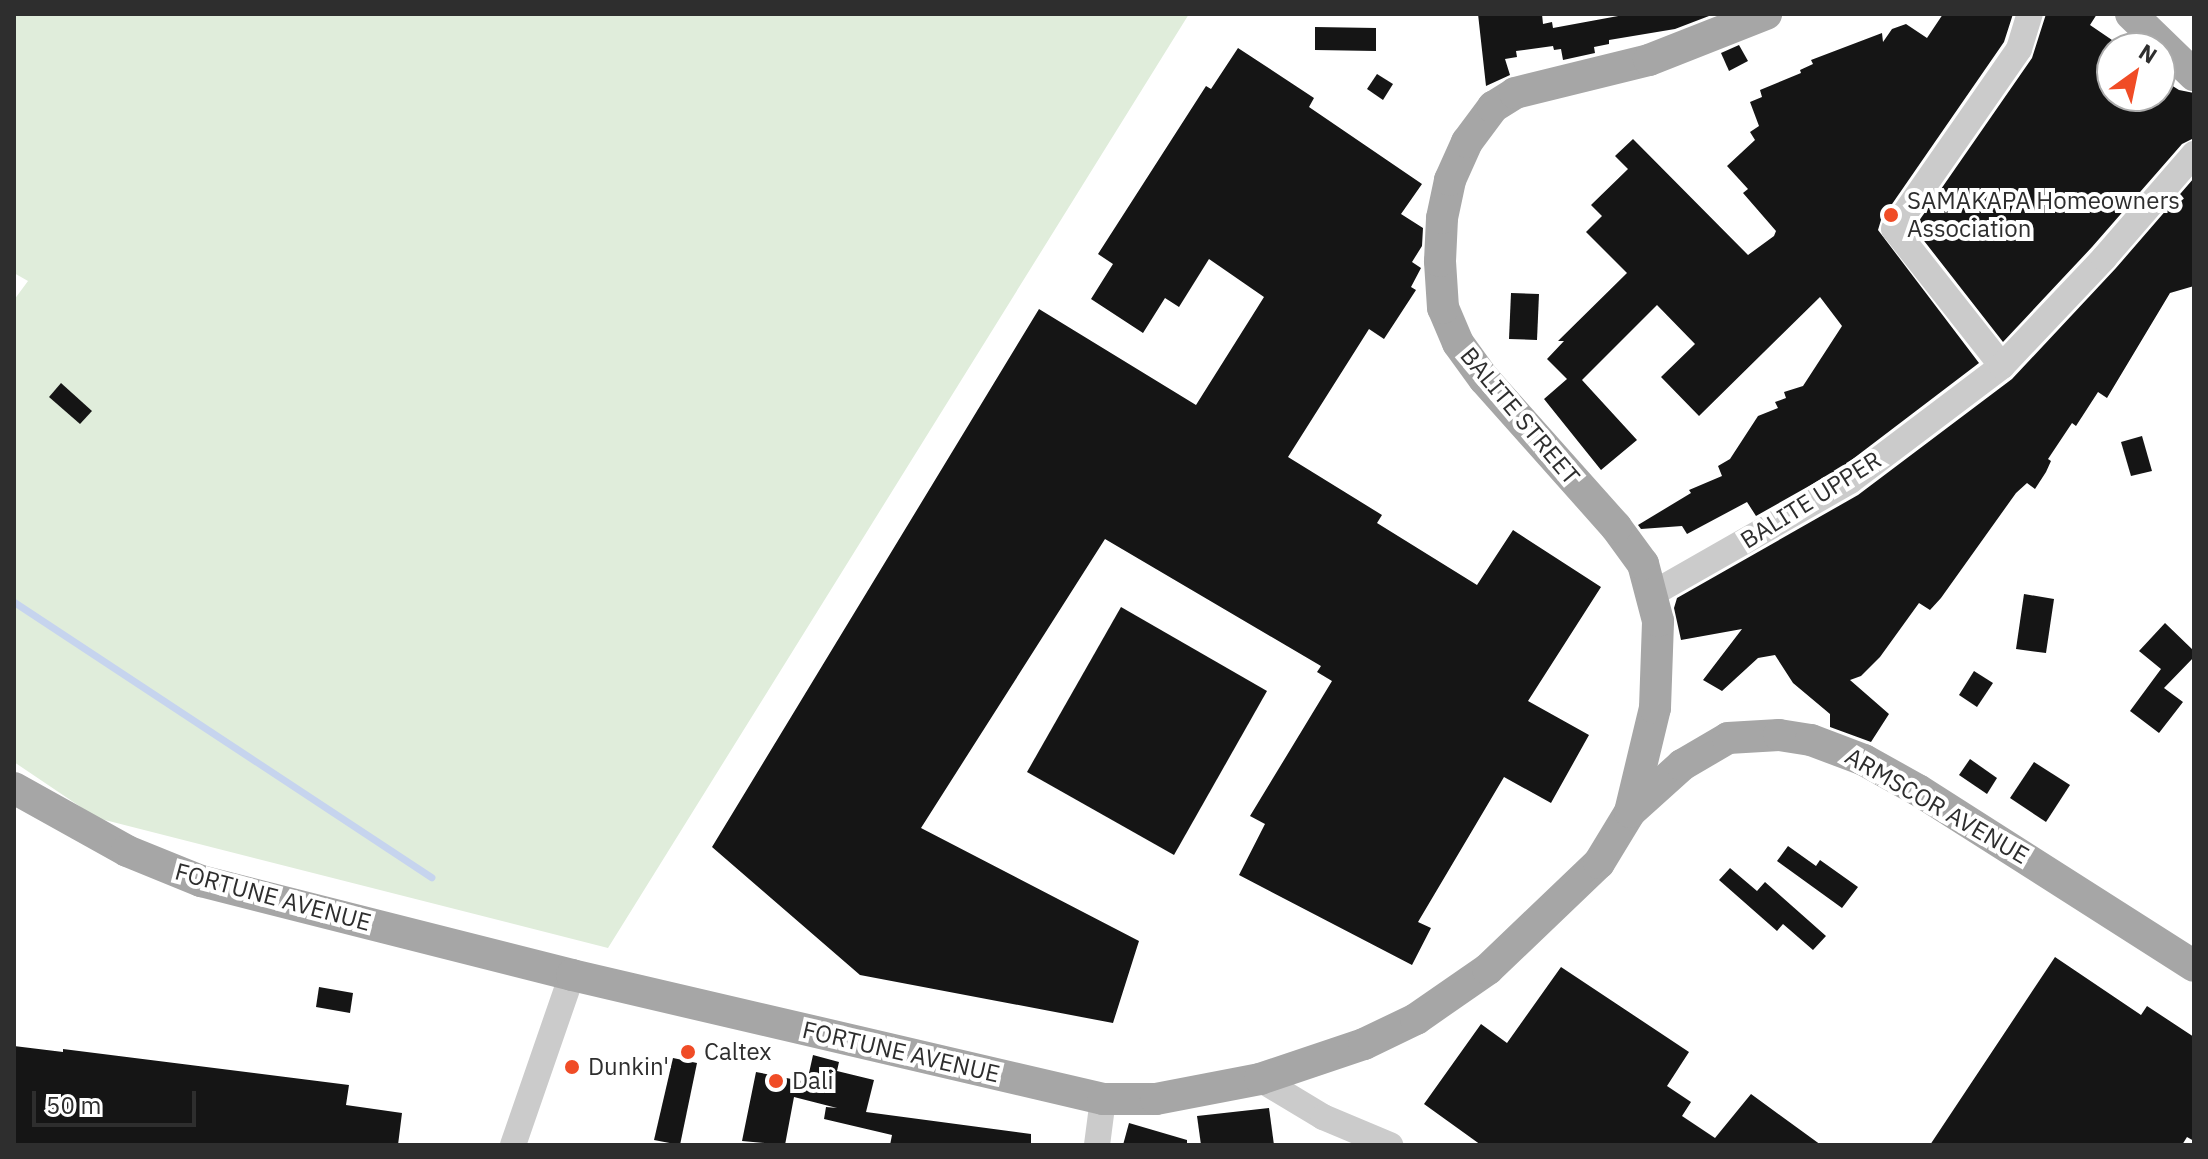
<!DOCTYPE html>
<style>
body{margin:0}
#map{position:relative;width:2208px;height:1159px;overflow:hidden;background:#fff;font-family:"IBM Plex Sans",sans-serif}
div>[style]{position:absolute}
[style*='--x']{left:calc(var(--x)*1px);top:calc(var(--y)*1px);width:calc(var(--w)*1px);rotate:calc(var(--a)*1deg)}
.green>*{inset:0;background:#e0eddb}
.stream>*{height:7px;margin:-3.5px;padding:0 3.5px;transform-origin:3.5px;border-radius:3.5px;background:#c6d4ee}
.building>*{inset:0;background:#151515}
.minor>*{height:26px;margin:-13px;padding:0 13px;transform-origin:13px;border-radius:13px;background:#cbcbcb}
.major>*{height:32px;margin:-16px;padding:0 16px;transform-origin:16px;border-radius:16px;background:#a6a6a6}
.dots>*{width:22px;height:22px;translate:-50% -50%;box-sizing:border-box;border:4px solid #fff;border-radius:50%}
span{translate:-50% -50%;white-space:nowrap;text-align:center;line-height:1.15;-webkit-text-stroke:8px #fff;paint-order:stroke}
.poi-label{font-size:24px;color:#2e2e2e}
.left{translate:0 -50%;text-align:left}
.street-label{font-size:24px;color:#2e2e2e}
.frame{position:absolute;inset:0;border:16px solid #2e2e2e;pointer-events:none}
.north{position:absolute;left:2096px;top:32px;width:80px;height:80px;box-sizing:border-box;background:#fff;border:2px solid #ababab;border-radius:50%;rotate:33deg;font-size:22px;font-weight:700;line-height:32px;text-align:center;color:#2e2e2e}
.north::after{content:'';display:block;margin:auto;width:28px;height:36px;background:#f04c26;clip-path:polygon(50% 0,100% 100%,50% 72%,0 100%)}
.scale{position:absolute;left:32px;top:1091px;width:164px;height:36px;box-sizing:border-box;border:4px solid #2e2e2e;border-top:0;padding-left:10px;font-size:24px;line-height:28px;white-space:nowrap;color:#2e2e2e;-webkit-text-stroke:6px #fff;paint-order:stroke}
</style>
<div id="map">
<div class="green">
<i style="clip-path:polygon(14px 14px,1189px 14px,608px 948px,97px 818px,14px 762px,14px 300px,28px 281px,14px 273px)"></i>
</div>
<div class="stream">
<i style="--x:14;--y:602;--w:500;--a:33.4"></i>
</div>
<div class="building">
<i style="clip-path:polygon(1478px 14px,1542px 14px,1543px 24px,1552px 22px,1553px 28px,1629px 14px,1709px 16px,1675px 29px,1609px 40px,1609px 44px,1594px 47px,1595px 53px,1563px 60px,1561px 49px,1554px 50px,1553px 46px,1516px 51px,1517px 57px,1505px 59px,1510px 75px,1486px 86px)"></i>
<i style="clip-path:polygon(1943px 14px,2013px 14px,2004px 42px,1881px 220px,1878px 230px,1979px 363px,1841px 468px,1756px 516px,1747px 502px,1687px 534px,1682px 526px,1641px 529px,1638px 525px,1691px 493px,1689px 490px,1722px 476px,1718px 466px,1730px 459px,1758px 416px,1778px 408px,1775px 402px,1786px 398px,1784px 392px,1803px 386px,1842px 326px,1820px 297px,1699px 416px,1661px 377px,1695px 344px,1657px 305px,1582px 380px,1637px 440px,1601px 470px,1544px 399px,1567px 379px,1547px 359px,1564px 341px,1558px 341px,1627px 273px,1586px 232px,1602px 216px,1591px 205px,1628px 169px,1615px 156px,1633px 139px,1748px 255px,1774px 236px,1776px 231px,1743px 193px,1748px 189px,1727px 166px,1755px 140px,1750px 132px,1759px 126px,1750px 102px,1762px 97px,1760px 90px,1801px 73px,1800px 70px,1813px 64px,1811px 60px,1882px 33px,1883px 42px,1892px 29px,1906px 24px,1927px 38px)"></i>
<i style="clip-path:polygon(2046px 14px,2097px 14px,2090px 25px,2112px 40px,2112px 96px,2160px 96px,2160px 78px,2179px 90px,2194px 93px,2194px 138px,2182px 144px,2092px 247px,2003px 342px,1914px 228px,2032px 58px)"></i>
<i style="clip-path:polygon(1315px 27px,1376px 28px,1376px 51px,1315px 50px)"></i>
<i style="clip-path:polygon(1739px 45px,1748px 61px,1729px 71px,1721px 53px)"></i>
<i style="clip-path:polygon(1238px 48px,1314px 98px,1309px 107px,1422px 184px,1401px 214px,1423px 228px,1422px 246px,1412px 262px,1421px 268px,1411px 287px,1416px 290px,1384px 339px,1369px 329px,1288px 457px,1382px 515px,1377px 523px,1477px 585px,1513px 530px,1601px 587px,1528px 701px,1589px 735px,1551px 803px,1504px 777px,1418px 922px,1431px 928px,1412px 965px,1239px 875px,1265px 824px,1250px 816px,1332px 681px,1317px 672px,1321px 666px,1105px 539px,921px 828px,1139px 941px,1113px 1023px,860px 975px,712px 847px,1039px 309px,1196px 405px,1264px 297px,1209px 259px,1179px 307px,1165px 298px,1143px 333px,1091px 299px,1113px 264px,1098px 254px,1206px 86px,1211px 89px)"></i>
<i style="clip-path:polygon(1377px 74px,1393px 84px,1383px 100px,1367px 89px)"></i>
<i style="clip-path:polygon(2194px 178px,2194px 286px,2170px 293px,2107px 398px,2098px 392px,2076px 426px,2072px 423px,2048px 459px,2051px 461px,2046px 472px,2035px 489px,2027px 483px,2016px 493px,1941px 598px,1930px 610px,1919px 603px,1880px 657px,1861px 676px,1850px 680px,1889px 714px,1871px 742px,1830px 727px,1830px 714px,1793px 683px,1775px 655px,1758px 658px,1722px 691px,1703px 680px,1742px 629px,1681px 640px,1674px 608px,1677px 598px,1858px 495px,2012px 379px,2116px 268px)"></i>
<i style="clip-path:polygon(1511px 293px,1539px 294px,1537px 340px,1509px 339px)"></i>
<i style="clip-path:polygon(61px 383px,92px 411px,80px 424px,49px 397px)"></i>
<i style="clip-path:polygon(2142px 436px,2152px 471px,2131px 476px,2121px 442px)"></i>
<i style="clip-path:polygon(2024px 594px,2054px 599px,2046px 653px,2016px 649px)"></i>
<i style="clip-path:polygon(1121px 607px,1267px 691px,1174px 855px,1027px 772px)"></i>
<i style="clip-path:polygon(2165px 623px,2194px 651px,2194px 657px,2164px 688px,2183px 702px,2159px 733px,2130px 711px,2161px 669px,2139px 651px)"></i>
<i style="clip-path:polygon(1974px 671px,1993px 683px,1977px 707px,1959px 695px)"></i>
<i style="clip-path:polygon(1970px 759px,1997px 778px,1987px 794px,1959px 775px)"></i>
<i style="clip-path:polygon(2034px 762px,2070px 785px,2046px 822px,2010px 798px)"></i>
<i style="clip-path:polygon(1788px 846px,1816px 866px,1820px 860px,1858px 887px,1842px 908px,1777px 861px)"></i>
<i style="clip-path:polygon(1730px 868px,1757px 891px,1765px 882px,1826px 936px,1813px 950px,1783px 924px,1777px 931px,1719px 880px)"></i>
<i style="clip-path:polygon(2055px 957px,2141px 1015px,2147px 1006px,2194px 1037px,2194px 1141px,2187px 1137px,2182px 1145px,1930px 1145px)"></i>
<i style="clip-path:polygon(1561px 967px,1689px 1052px,1667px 1086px,1691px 1102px,1682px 1116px,1715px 1138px,1751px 1094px,1821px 1145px,1481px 1145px,1424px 1104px,1481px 1024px,1507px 1043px)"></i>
<i style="clip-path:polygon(319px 987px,353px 993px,350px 1013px,316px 1007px)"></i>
<i style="clip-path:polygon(14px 1046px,63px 1052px,63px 1049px,349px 1085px,346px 1105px,402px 1113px,398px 1145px,14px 1145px)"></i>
<i style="clip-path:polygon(813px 1055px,839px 1062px,837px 1071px,874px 1080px,866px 1112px,1031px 1134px,1031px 1145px,890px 1145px,892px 1135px,824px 1119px,826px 1107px,837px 1108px,794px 1097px,785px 1145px,742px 1141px,756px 1072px,807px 1082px)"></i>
<i style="clip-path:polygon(673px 1058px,697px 1063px,680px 1145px,654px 1140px)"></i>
<i style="clip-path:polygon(1269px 1108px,1274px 1145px,1201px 1145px,1197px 1116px)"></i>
<i style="clip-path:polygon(1129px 1123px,1187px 1140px,1187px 1145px,1123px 1145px)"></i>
</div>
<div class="minor">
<i style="--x:2002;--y:366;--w:174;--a:-128.2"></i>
<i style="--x:1894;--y:229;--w:219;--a:-55.2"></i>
<i style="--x:2019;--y:49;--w:37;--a:-73"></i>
<i style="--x:1652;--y:594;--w:228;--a:-29.7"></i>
<i style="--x:1850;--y:481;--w:191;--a:-37.1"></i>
<i style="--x:2002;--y:366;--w:149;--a:-46.6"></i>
<i style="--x:2104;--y:258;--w:138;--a:-49.1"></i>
<i style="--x:1260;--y:1079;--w:74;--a:31.1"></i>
<i style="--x:1323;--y:1117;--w:73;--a:22.7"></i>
<i style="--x:513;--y:1145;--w:180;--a:-70.9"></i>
<i style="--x:1097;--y:1145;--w:46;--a:-82.6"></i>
</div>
<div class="major">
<i style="--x:2131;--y:14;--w:88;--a:44.1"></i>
<i style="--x:14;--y:788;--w:129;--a:29.1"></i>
<i style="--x:127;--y:851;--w:80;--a:22.1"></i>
<i style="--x:201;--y:881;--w:383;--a:14.2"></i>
<i style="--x:572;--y:975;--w:545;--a:13.14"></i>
<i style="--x:1103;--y:1099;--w:53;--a:0"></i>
<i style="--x:1156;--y:1099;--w:106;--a:-10.9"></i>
<i style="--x:1260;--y:1079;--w:110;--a:-18.6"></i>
<i style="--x:1364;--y:1044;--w:58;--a:-25.7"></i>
<i style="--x:1416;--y:1019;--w:88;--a:-34.8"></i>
<i style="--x:1488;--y:969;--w:153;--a:-43.7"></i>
<i style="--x:1599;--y:863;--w:60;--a:-58.7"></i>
<i style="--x:1630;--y:812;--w:107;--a:-76.5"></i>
<i style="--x:1655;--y:708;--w:87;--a:-88"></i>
<i style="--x:1658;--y:621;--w:59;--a:-104.7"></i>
<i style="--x:1643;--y:564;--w:46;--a:-126.1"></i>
<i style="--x:1616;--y:527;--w:198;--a:-131.7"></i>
<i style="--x:1484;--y:379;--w:44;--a:-125.8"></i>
<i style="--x:1458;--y:343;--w:38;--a:-113"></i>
<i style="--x:1443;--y:308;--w:47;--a:-93.7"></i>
<i style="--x:1440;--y:261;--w:43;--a:-87.3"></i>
<i style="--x:1442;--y:218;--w:39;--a:-78"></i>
<i style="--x:1450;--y:180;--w:42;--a:-65.9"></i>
<i style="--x:1467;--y:142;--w:44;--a:-53.4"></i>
<i style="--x:1493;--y:107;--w:26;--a:-32"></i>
<i style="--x:1515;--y:93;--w:138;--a:-13.8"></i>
<i style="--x:1649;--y:60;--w:126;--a:-21.5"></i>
<i style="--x:1630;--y:812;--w:70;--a:-42.1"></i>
<i style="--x:1682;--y:765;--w:53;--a:-30.4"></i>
<i style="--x:1728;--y:738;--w:51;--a:-3.4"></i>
<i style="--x:1779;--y:735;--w:32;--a:9"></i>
<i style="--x:1811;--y:740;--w:57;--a:20.7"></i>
<i style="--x:1864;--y:760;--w:62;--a:29.1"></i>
<i style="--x:1918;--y:790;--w:327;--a:32.5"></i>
</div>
<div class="dots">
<i style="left:1891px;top:215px;background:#f04c26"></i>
<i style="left:688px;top:1052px;background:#f04c26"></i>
<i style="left:572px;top:1067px;background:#f04c26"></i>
<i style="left:776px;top:1081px;background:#f04c26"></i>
</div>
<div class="poi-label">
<span class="left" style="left:1907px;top:215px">SAMAKAPA Homeowners<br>Association</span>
<span class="left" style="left:704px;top:1052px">Caltex</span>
<span class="left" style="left:588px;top:1067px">Dunkin'</span>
<span class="left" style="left:792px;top:1081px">Dali</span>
</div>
<div class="street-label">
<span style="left:1520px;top:416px;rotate:50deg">BALITE STREET</span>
<span style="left:1811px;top:500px;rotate:-32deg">BALITE UPPER</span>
<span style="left:1937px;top:806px;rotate:30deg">ARMSCOR AVENUE</span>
<span style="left:273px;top:897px;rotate:15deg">FORTUNE AVENUE</span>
<span style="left:901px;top:1052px;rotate:13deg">FORTUNE AVENUE</span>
</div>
<div class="frame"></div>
<div class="north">N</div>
<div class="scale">50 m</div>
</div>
